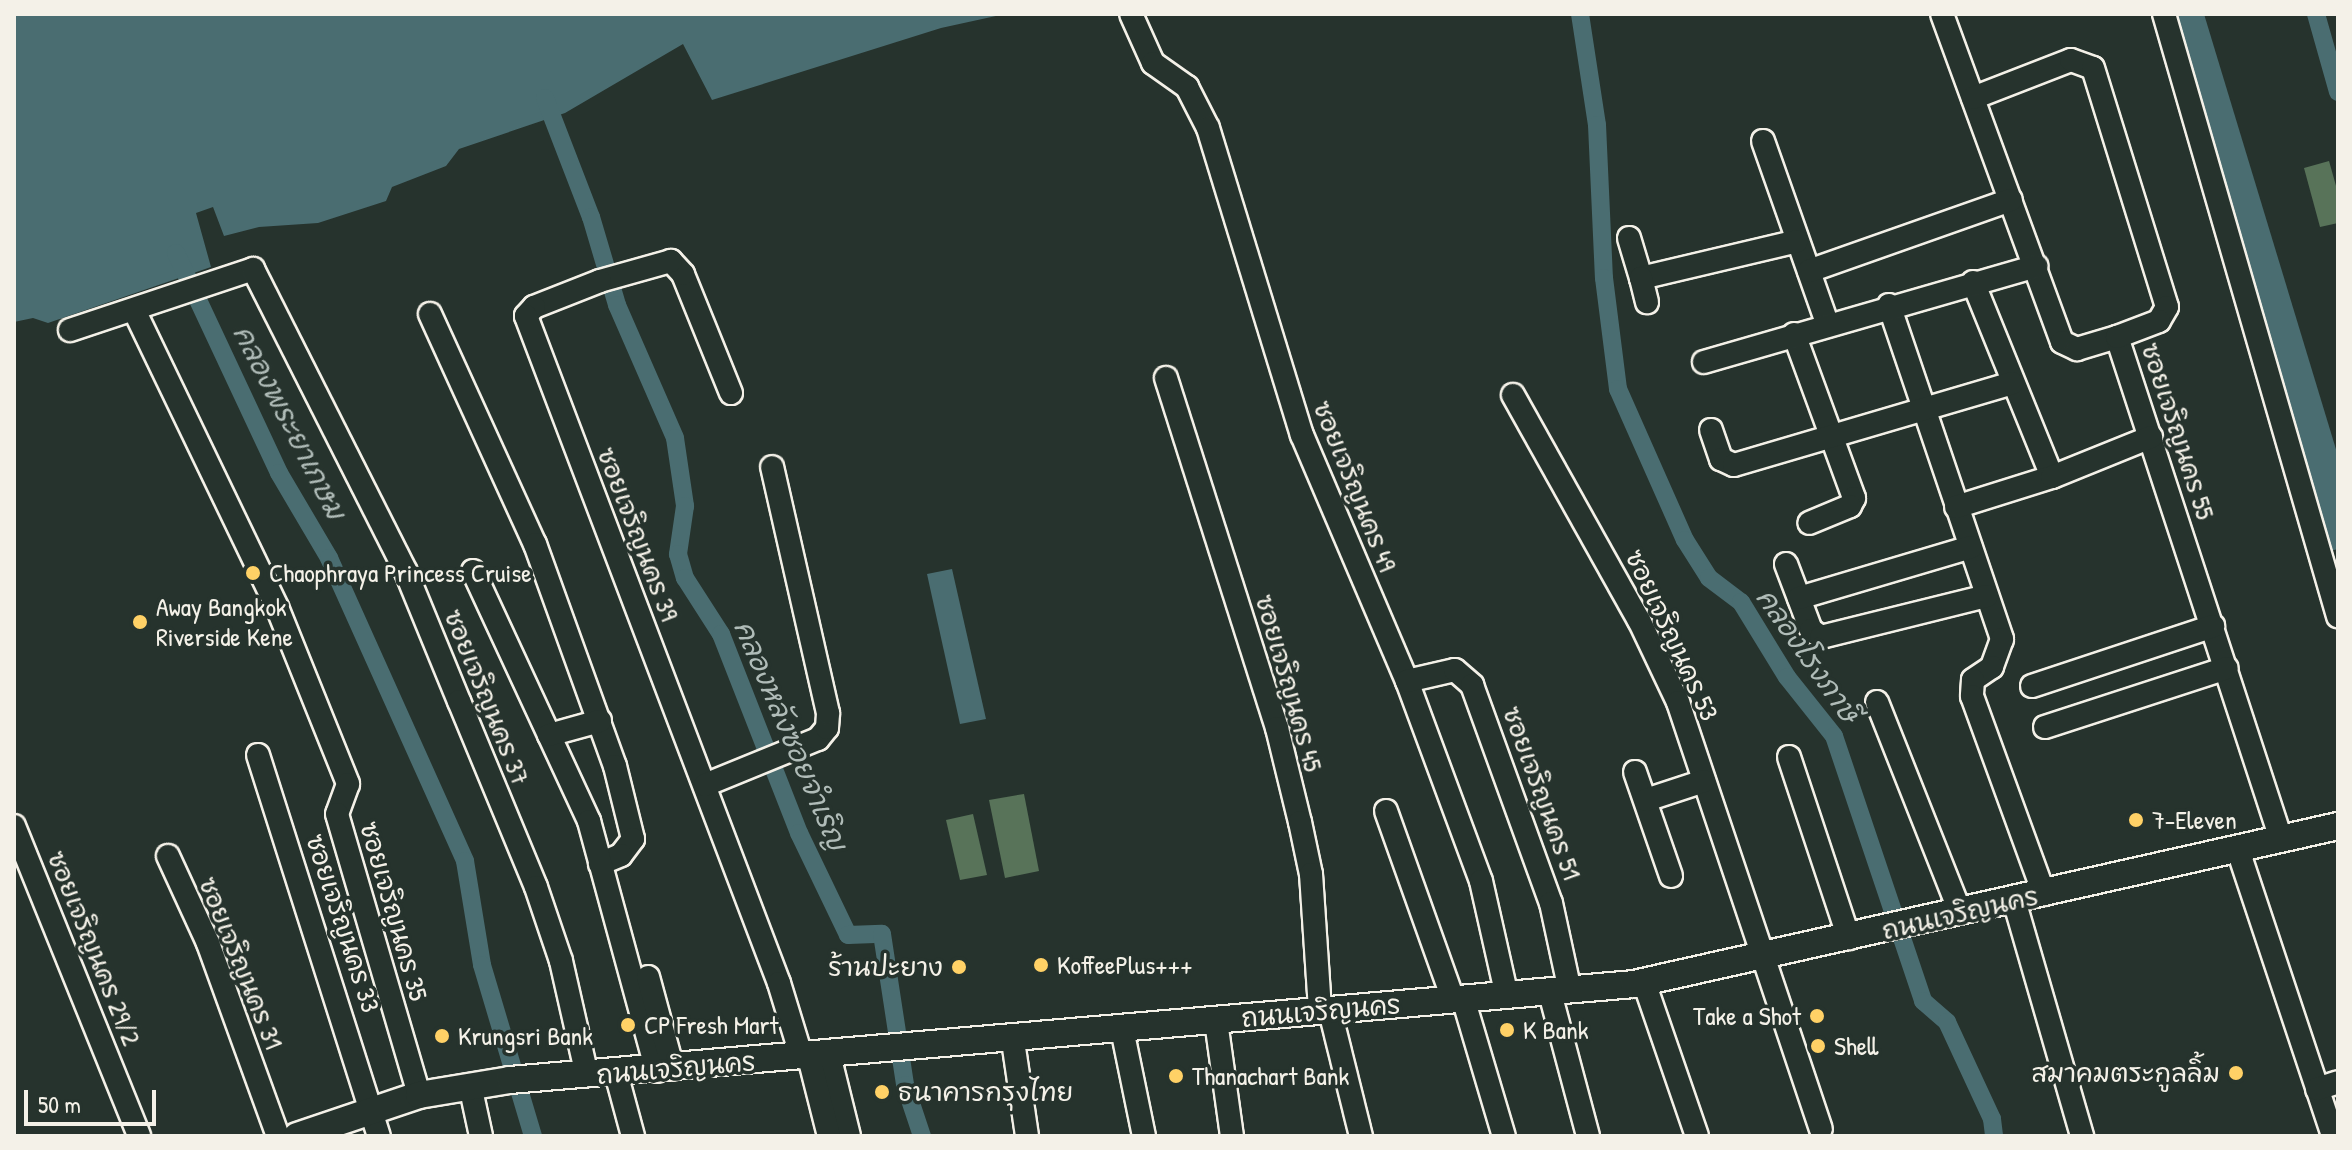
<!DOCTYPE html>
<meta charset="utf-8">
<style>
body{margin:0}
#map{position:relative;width:2352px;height:1150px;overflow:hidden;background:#26332d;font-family:"Patrick Hand","Playpen Sans Thai",sans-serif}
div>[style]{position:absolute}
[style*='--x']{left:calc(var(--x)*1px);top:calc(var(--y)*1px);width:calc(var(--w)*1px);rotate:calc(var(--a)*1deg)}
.green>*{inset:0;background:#587359}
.water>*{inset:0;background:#4a6d71}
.canal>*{height:18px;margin:-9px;padding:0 9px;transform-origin:9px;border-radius:9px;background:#4a6d71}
.roads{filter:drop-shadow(2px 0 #f4f1e8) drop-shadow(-2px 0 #f4f1e8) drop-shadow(0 2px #f4f1e8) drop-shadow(0 -2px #f4f1e8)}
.minor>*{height:22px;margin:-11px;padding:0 11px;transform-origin:11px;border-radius:11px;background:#26332d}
.major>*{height:26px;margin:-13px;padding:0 13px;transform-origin:13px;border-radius:13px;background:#26332d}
.dots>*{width:22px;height:22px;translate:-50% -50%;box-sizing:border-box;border:4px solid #26332d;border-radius:50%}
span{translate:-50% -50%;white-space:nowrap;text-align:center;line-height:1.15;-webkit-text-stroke:7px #26332d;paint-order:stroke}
.street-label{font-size:26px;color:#f4f1e8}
.poi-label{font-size:26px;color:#f4f1e8}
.left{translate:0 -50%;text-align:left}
.right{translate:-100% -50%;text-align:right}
.water-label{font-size:28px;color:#b0bcb8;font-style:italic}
.frame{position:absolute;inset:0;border:16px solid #f4f1e8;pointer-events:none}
.scale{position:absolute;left:24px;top:1090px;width:132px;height:36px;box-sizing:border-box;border:4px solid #f4f1e8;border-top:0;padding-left:10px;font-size:24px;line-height:28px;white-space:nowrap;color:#f4f1e8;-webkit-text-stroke:6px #26332d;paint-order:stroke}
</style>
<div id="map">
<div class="green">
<i style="clip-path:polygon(2329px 161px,2338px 193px,2338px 223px,2320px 227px,2304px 168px)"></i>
<i style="clip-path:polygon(1024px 794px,1039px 871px,1005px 878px,989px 800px)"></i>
<i style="clip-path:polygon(973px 814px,987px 875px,960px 880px,946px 820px)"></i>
</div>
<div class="water">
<i style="clip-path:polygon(14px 14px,1005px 14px,941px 28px,712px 100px,683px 44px,565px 113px,459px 149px,446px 166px,392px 187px,386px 201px,318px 223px,259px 227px,224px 236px,213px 207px,196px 213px,211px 267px,48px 323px,33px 318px,14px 322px)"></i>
<i style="clip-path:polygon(2177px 14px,2204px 14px,2338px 456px,2338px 549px,2330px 551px)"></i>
<i style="clip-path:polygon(952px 569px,986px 719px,960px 724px,927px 574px)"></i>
</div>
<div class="canal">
<i style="--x:1580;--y:14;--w:112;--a:81.3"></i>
<i style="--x:1597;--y:125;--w:153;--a:87.4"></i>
<i style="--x:1604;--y:278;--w:112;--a:82.8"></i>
<i style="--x:1618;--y:389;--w:165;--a:66.1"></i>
<i style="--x:1685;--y:540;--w:45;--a:57.7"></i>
<i style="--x:1709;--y:578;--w:40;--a:37"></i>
<i style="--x:1741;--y:602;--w:88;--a:58.5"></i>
<i style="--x:1787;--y:677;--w:75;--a:51.5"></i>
<i style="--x:1834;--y:736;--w:280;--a:71.4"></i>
<i style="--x:1923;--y:1001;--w:32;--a:41"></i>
<i style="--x:1947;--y:1022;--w:107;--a:65.1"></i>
<i style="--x:1992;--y:1119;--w:17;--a:83"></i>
<i style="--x:2316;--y:14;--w:81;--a:74.2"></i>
<i style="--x:545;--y:98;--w:128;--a:68.9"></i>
<i style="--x:591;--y:217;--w:92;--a:73.5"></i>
<i style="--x:617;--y:305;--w:145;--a:66.4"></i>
<i style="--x:675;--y:438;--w:69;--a:81.6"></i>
<i style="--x:685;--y:506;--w:49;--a:98.3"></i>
<i style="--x:678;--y:554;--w:25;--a:74"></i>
<i style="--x:685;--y:578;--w:67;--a:57.3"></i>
<i style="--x:721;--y:634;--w:214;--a:68.6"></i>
<i style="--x:799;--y:833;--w:113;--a:64.3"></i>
<i style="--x:848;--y:935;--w:34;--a:-2"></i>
<i style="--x:882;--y:934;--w:153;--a:81.3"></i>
<i style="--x:905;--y:1085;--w:54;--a:71.6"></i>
<i style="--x:176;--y:253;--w:243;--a:64.9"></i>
<i style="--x:279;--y:473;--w:99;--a:59.5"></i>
<i style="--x:329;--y:558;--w:332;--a:65.8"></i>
<i style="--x:465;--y:861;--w:105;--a:80.7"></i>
<i style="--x:482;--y:965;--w:178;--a:73.4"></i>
</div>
<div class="roads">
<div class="minor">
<i style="--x:1131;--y:14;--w:54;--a:65.8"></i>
<i style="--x:1153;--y:63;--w:42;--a:35.2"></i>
<i style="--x:1187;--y:87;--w:46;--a:62.9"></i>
<i style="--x:1208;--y:128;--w:321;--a:73"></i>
<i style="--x:1302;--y:435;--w:267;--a:66.9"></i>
<i style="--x:1407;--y:681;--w:213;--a:69.7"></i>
<i style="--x:1481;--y:881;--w:118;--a:77.3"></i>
<i style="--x:1942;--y:14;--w:349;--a:69.9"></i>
<i style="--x:2062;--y:342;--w:17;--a:25"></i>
<i style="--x:2077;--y:349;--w:42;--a:-16.7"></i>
<i style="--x:2117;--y:337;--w:528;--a:71.91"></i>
<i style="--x:2164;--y:14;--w:627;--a:73.88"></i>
<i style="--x:1973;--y:98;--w:105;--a:-21.2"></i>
<i style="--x:2071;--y:60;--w:23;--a:20"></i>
<i style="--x:2093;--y:68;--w:250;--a:72.8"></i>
<i style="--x:2167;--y:307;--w:16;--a:120"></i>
<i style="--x:2159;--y:321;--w:45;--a:159.1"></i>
<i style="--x:1763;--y:141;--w:193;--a:70.6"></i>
<i style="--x:1629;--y:238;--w:42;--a:73.3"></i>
<i style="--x:1641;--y:278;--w:160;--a:-13.3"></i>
<i style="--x:1809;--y:271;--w:214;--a:-19.4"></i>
<i style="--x:1641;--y:278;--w:25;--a:76"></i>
<i style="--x:1973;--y:282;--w:210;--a:67.9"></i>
<i style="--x:1889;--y:305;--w:353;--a:71.3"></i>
<i style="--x:2002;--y:639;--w:30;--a:110"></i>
<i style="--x:1992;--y:667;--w:23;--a:146"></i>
<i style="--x:1973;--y:680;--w:16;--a:94"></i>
<i style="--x:1972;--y:696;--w:211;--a:70"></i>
<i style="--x:134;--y:310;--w:330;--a:64.3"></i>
<i style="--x:277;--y:607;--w:191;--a:68.1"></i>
<i style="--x:348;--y:784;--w:32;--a:110"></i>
<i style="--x:337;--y:814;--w:293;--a:73.7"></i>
<i style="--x:430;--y:314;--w:253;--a:65.5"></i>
<i style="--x:535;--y:544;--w:236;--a:70.2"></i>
<i style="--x:615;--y:766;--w:75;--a:76.1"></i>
<i style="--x:633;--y:839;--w:20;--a:127"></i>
<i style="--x:621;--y:855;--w:23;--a:157"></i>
<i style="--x:70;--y:330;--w:193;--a:-18.4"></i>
<i style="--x:253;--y:269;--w:339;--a:63.2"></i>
<i style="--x:406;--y:572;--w:139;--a:67.7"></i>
<i style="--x:459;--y:701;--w:201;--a:67.5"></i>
<i style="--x:536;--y:887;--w:78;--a:71.3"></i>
<i style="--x:561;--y:961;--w:117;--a:77.2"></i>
<i style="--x:1794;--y:334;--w:175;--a:69.9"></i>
<i style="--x:1854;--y:498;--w:9;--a:117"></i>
<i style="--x:1850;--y:506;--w:44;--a:157.5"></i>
<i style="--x:1704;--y:362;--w:346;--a:-16.1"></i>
<i style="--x:1166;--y:378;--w:367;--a:72.4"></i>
<i style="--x:1277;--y:728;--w:97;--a:76.3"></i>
<i style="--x:1300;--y:822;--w:53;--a:78.1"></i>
<i style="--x:1311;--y:874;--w:137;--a:86.2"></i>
<i style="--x:731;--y:393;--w:128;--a:-112"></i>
<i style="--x:683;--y:274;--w:18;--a:-133"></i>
<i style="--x:671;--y:261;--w:74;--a:164.3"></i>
<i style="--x:600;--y:281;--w:71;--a:158.5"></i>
<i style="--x:534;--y:307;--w:12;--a:132"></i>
<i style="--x:526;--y:316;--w:713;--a:69.23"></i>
<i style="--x:779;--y:983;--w:78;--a:73"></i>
<i style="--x:1513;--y:395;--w:258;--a:60.8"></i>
<i style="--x:1639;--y:620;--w:91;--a:64.6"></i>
<i style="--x:1678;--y:702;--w:450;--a:71.5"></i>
<i style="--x:1711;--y:430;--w:31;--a:71"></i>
<i style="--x:1721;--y:459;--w:14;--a:25"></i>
<i style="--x:1734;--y:465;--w:290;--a:-16.4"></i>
<i style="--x:1956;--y:507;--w:101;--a:-17.4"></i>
<i style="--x:2052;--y:477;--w:107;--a:-22"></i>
<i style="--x:1786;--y:564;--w:71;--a:69.3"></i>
<i style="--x:1811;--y:630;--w:12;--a:35"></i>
<i style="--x:1821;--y:637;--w:171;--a:-13.9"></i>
<i style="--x:473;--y:571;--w:276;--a:65.1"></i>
<i style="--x:589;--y:821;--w:259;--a:74.8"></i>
<i style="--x:1799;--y:598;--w:179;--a:-16.5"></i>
<i style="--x:1407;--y:681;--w:49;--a:-12.9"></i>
<i style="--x:1455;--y:670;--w:23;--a:41"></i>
<i style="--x:1472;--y:685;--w:232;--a:70.1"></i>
<i style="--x:1551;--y:903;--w:90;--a:77.8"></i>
<i style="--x:2032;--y:686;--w:191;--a:-18.3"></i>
<i style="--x:1877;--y:702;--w:226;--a:68.4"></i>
<i style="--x:2045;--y:727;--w:191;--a:-18"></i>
<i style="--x:549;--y:735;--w:53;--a:-15.4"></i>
<i style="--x:258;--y:755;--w:400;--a:72.4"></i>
<i style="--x:1789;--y:757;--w:191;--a:71.7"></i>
<i style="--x:1635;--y:772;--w:110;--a:70.9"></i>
<i style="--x:705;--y:785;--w:122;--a:-22.2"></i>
<i style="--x:818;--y:739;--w:14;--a:-51"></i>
<i style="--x:827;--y:728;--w:15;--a:-86"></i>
<i style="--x:828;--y:713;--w:252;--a:-102.8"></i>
<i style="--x:1646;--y:800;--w:61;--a:-18.1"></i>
<i style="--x:1386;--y:811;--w:200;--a:70.4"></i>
<i style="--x:14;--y:826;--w:334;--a:68"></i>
<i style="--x:2238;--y:850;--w:301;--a:71.6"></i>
<i style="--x:168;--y:856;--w:96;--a:65.3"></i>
<i style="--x:208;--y:943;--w:205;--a:70.1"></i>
<i style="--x:2014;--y:900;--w:246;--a:73.9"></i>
<i style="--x:648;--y:977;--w:95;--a:74.8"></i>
<i style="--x:1644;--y:982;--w:163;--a:71"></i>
<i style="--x:1550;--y:993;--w:148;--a:75.1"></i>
<i style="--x:1463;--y:998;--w:144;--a:73.5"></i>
<i style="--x:1330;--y:1011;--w:129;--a:76.1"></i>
<i style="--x:1216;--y:1021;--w:116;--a:82.1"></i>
<i style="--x:1122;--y:1029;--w:109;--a:78.4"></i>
<i style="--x:1013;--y:1041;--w:96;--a:81.6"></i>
<i style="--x:829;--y:1055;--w:83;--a:76.1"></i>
<i style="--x:809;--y:1057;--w:81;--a:75.8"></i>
<i style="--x:616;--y:1073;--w:65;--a:74.9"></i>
<i style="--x:470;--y:1085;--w:52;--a:77.8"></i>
<i style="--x:2317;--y:1089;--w:22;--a:-18"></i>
</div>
<div class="major">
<i style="--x:297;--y:1136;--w:129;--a:-18.6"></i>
<i style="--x:419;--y:1095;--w:92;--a:-9.4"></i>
<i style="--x:510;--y:1080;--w:1128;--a:-4.88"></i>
<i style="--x:1634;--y:984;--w:722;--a:-12.65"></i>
</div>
</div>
<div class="dots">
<i style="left:253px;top:573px;background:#ffd166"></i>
<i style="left:140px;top:622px;background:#ffd166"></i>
<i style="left:2136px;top:820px;background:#ffd166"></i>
<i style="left:1041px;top:965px;background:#ffd166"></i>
<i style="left:959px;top:967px;background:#ffd166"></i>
<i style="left:1817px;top:1016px;background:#ffd166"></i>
<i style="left:628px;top:1025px;background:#ffd166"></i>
<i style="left:1507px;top:1030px;background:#ffd166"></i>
<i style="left:442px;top:1036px;background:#ffd166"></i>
<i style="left:1818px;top:1046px;background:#ffd166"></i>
<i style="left:2236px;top:1073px;background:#ffd166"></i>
<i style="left:1176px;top:1076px;background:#ffd166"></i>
<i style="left:882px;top:1092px;background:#ffd166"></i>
</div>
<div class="street-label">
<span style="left:2178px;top:431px;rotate:72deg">ซอยเจริญนคร 55</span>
<span style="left:1355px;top:486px;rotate:68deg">ซอยเจริญนคร 49</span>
<span style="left:638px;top:534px;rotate:69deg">ซอยเจริญนคร 39</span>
<span style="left:1672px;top:635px;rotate:65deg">ซอยเจริญนคร 53</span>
<span style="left:1289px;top:683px;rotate:74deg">ซอยเจริญนคร 45</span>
<span style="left:487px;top:697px;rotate:68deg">ซอยเจริญนคร 37</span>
<span style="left:1542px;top:793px;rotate:70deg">ซอยเจริญนคร 51</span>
<span style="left:394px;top:911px;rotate:74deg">ซอยเจริญนคร 35</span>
<span style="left:1960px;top:913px;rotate:-13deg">ถนนเจริญนคร</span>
<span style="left:343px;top:923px;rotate:72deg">ซอยเจริญนคร 33</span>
<span style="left:94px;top:948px;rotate:68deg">ซอยเจริญนคร 29/2</span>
<span style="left:241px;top:963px;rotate:68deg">ซอยเจริญนคร 31</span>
<span style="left:1321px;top:1011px;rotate:-5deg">ถนนเจริญนคร</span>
<span style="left:676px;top:1068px;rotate:-5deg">ถนนเจริญนคร</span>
</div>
<div class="poi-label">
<span class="left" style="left:269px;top:573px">Chaophraya Princess Cruise</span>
<span class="left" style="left:156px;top:622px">Away Bangkok<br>Riverside Kene</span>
<span class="left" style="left:2152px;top:820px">7-Eleven</span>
<span class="left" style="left:1057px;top:965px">KoffeePlus+++</span>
<span class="right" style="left:943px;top:967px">ร้านปะยาง</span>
<span class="right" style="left:1801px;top:1016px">Take a Shot</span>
<span class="left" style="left:644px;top:1025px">CP Fresh Mart</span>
<span class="left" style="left:1523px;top:1030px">K Bank</span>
<span class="left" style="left:458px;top:1036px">Krungsri Bank</span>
<span class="left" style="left:1834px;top:1046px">Shell</span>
<span class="right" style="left:2220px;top:1073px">สมาคมตระกูลลิ้ม</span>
<span class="left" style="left:1192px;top:1076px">Thanachart Bank</span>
<span class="left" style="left:898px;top:1092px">ธนาคารกรุงไทย</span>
</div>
<div class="water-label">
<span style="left:290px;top:422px;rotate:63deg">คลองพระยาเกษม</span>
<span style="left:1808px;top:655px;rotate:55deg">คลองโรงภาษี</span>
<span style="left:791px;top:735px;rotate:67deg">คลองหลังซอยจำเริญ</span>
</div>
<div class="frame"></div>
<div class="scale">50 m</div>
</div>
